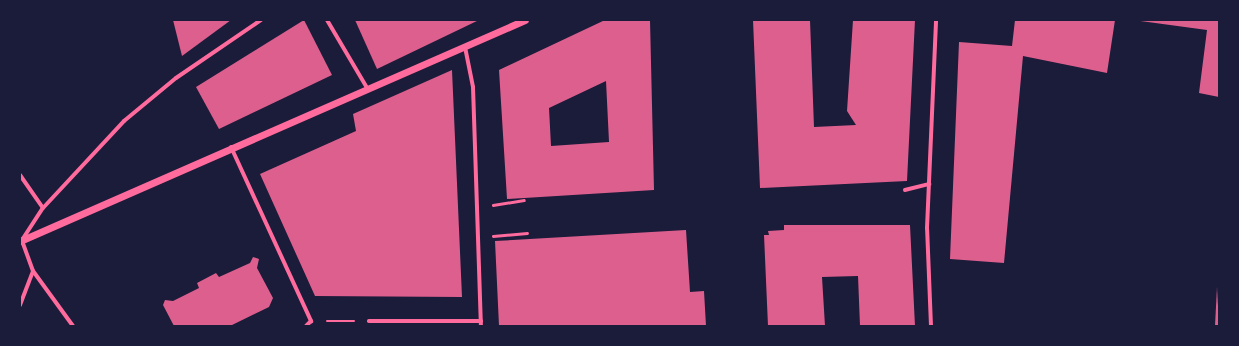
<!DOCTYPE html>
<style>
body{margin:0}
#map{position:relative;width:1239px;height:346px;overflow:hidden;background:#1b1b3a;font-family:"Golos Text",sans-serif}
div>[style]{position:absolute}
[style*='--x']{left:calc(var(--x)*1px);top:calc(var(--y)*1px);width:calc(var(--w)*1px);rotate:calc(var(--a)*1deg)}
.building>*{inset:0;background:#dd5f8e}
.path>*{height:2.5px;margin:-1.25px;padding:0 1.25px;transform-origin:1.25px;border-radius:1.25px;background:#ff6b9d}
.pedestrian>*{height:3.5px;margin:-1.75px;padding:0 1.75px;transform-origin:1.75px;border-radius:1.75px;background:#ff6b9d}
.minor>*{height:4px;margin:-2px;padding:0 2px;transform-origin:2px;border-radius:2px;background:#ff6b9d}
.tertiary>*{height:7px;margin:-3.5px;padding:0 3.5px;transform-origin:3.5px;border-radius:3.5px;background:#ff6b9d}
span{translate:-50% -50%;white-space:nowrap;text-align:center;line-height:1.15;-webkit-text-stroke:3.5px #1b1b3a;paint-order:stroke}
.frame{position:absolute;inset:0;border:21px solid #1b1b3a;pointer-events:none}
</style>
<div id="map">
<div class="building">
<i style="clip-path:polygon(173px 20px,231px 20px,182px 56px)"></i>
<i style="clip-path:polygon(304px 20px,332px 75px,219px 129px,196px 87px)"></i>
<i style="clip-path:polygon(355px 20px,479px 20px,377px 69px)"></i>
<i style="clip-path:polygon(evenodd,605px 20px,650px 20px,654px 190px,507px 199px,499px 70px,605px 20px,606px 81px,609px 142px,551px 146px,549px 108px,606px 81px)"></i>
<i style="clip-path:polygon(753px 20px,810px 20px,814px 127px,856px 125px,847px 111px,853px 20px,915px 20px,907px 181px,760px 188px)"></i>
<i style="clip-path:polygon(1015px 20px,1115px 20px,1107px 73px,1023px 56px,1004px 263px,950px 259px,959px 42px,1012px 46px)"></i>
<i style="clip-path:polygon(1133px 20px,1219px 20px,1219px 97px,1199px 93px,1207px 30px)"></i>
<i style="clip-path:polygon(452px 70px,462px 297px,315px 296px,260px 174px,356px 131px,353px 114px)"></i>
<i style="clip-path:polygon(784px 225px,910px 225px,915px 326px,860px 326px,858px 276px,822px 277px,825px 326px,768px 326px,764px 235px,769px 235px,768px 231px,784px 230px)"></i>
<i style="clip-path:polygon(686px 230px,690px 292px,704px 291px,706px 326px,499px 326px,495px 241px)"></i>
<i style="clip-path:polygon(253px 257px,259px 259px,257px 268px,273px 298px,269px 307px,230px 326px,174px 326px,163px 305px,165px 300px,173px 301px,199px 288px,197px 283px,216px 273px,219px 277px,250px 263px)"></i>
<i style="clip-path:polygon(1217px 287px,1219px 326px,1215px 326px)"></i>
</div>
<div class="path">
<i style="--x:493;--y:205;--w:31;--a:-9"></i>
<i style="--x:493;--y:236;--w:34;--a:-5"></i>
<i style="--x:327;--y:321;--w:27;--a:0"></i>
</div>
<div class="pedestrian">
<i style="--x:905;--y:190;--w:25;--a:-14"></i>
<i style="--x:369;--y:321;--w:112;--a:0"></i>
</div>
<div class="minor">
<i style="--x:327;--y:20;--w:79;--a:59.5"></i>
<i style="--x:465;--y:47;--w:41;--a:78.7"></i>
<i style="--x:473;--y:87;--w:239;--a:88.1"></i>
<i style="--x:231;--y:147;--w:192;--a:65.3"></i>
<i style="--x:311;--y:321;--w:7;--a:135"></i>
<i style="--x:20;--y:175;--w:40;--a:55.1"></i>
<i style="--x:20;--y:305;--w:36;--a:-69"></i>
<i style="--x:73;--y:326;--w:68;--a:-126"></i>
<i style="--x:33;--y:271;--w:33;--a:-110"></i>
<i style="--x:22;--y:240;--w:38;--a:-57"></i>
<i style="--x:43;--y:208;--w:119;--a:-47"></i>
<i style="--x:124;--y:121;--w:67;--a:-39.6"></i>
<i style="--x:176;--y:78;--w:103;--a:-34.3"></i>
<i style="--x:931;--y:326;--w:98;--a:-92.3"></i>
<i style="--x:927;--y:228;--w:208;--a:-87.5"></i>
</div>
<div class="tertiary">
<i style="--x:20;--y:241;--w:551;--a:-23.64"></i>
</div>
<div class="frame"></div>
</div>
